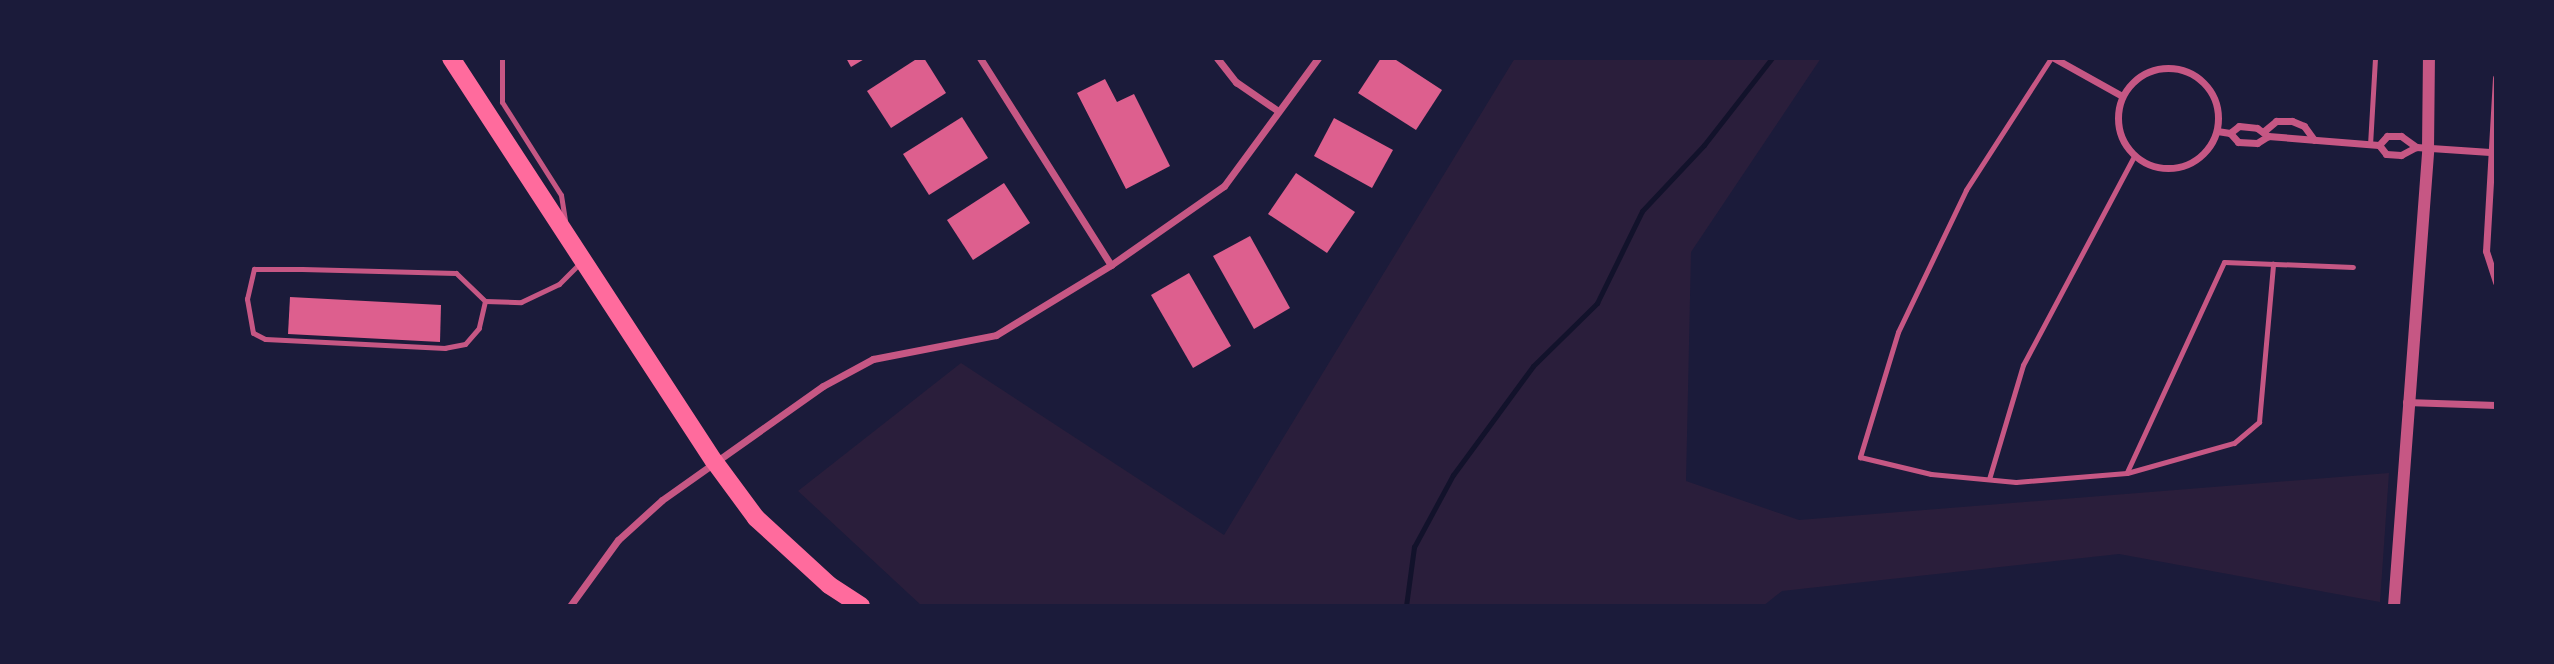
<!DOCTYPE html>
<style>
body{margin:0}
#map{position:relative;width:2554px;height:664px;overflow:hidden;background:#1b1b3a;font-family:"Open Sans",sans-serif}
div>[style]{position:absolute}
[style*='--x']{left:calc(var(--x)*1px);top:calc(var(--y)*1px);width:calc(var(--w)*1px);rotate:calc(var(--a)*1deg)}
.green>*{inset:0;background:#2a1e3b}
.stream>*{height:5px;margin:-2.5px;padding:0 2.5px;transform-origin:2.5px;border-radius:2.5px;background:#12122b}
.building>*{inset:0;background:#dd5f8e}
.service>*{height:5px;margin:-2.5px;padding:0 2.5px;transform-origin:2.5px;border-radius:2.5px;background:#c65784}
.minor>*{height:7px;margin:-3.5px;padding:0 3.5px;transform-origin:3.5px;border-radius:3.5px;background:#c65784}
.minor>.ring{margin:-3.5px;padding:0;box-sizing:content-box;background:none;border:7px solid #c65784;border-radius:50%}
.tertiary>*{height:12px;margin:-6px;padding:0 6px;transform-origin:6px;border-radius:6px;background:#c65784}
.primary>*{height:18px;margin:-9px;padding:0 9px;transform-origin:9px;border-radius:9px;background:#ff6b9d}
span{translate:-50% -50%;white-space:nowrap;text-align:center;line-height:1.15;-webkit-text-stroke:7px #1b1b3a;paint-order:stroke}
.frame{position:absolute;inset:0;border:60px solid #1b1b3a;pointer-events:none}
</style>
<div id="map">
<div class="green">
<i style="clip-path:polygon(1515px 58px,1821px 58px,1691px 252px,1686px 481px,1799px 520px,2389px 473px,2380px 602px,2119px 554px,1782px 591px,1763px 606px,922px 606px,798px 491px,961px 363px,1224px 535px)"></i>
</div>
<div class="stream">
<i style="--x:1406;--y:606;--w:60;--a:-82.3"></i>
<i style="--x:1414;--y:547;--w:82;--a:-61.6"></i>
<i style="--x:1453;--y:475;--w:135;--a:-53.7"></i>
<i style="--x:1533;--y:366;--w:90;--a:-44.5"></i>
<i style="--x:1597;--y:303;--w:102;--a:-63.9"></i>
<i style="--x:1642;--y:211;--w:91;--a:-46.8"></i>
<i style="--x:1704;--y:145;--w:110;--a:-52"></i>
</div>
<div class="building">
<i style="clip-path:polygon(846px 58px,866px 58px,851px 67px)"></i>
<i style="clip-path:polygon(918px 58px,924px 58px,946px 93px,891px 128px,867px 91px)"></i>
<i style="clip-path:polygon(1381px 58px,1393px 58px,1442px 90px,1416px 130px,1358px 93px)"></i>
<i style="clip-path:polygon(1105px 79px,1117px 102px,1134px 94px,1170px 166px,1126px 189px,1077px 93px)"></i>
<i style="clip-path:polygon(962px 117px,988px 158px,929px 195px,903px 154px)"></i>
<i style="clip-path:polygon(1334px 118px,1393px 150px,1372px 188px,1314px 156px)"></i>
<i style="clip-path:polygon(1296px 173px,1355px 212px,1327px 253px,1268px 214px)"></i>
<i style="clip-path:polygon(1004px 183px,1030px 223px,973px 260px,947px 220px)"></i>
<i style="clip-path:polygon(1250px 236px,1290px 308px,1254px 329px,1213px 256px)"></i>
<i style="clip-path:polygon(1189px 273px,1231px 346px,1193px 368px,1151px 295px)"></i>
<i style="clip-path:polygon(290px 297px,441px 305px,440px 342px,288px 334px)"></i>
</div>
<div class="service">
<i style="--x:502;--y:58;--w:44;--a:90"></i>
<i style="--x:502;--y:102;--w:110;--a:57.6"></i>
<i style="--x:561;--y:195;--w:26;--a:81"></i>
<i style="--x:2051;--y:58;--w:157;--a:122.8"></i>
<i style="--x:1966;--y:190;--w:157;--a:115.6"></i>
<i style="--x:1898;--y:332;--w:131;--a:106.9"></i>
<i style="--x:1860;--y:457;--w:73;--a:13.5"></i>
<i style="--x:1931;--y:474;--w:85;--a:5.4"></i>
<i style="--x:2016;--y:482;--w:111;--a:-4.6"></i>
<i style="--x:2127;--y:473;--w:111;--a:-15.7"></i>
<i style="--x:2234;--y:443;--w:33;--a:-40"></i>
<i style="--x:2259;--y:422;--w:159;--a:-84.9"></i>
<i style="--x:2370;--y:145;--w:87;--a:-86.7"></i>
<i style="--x:485;--y:301;--w:28;--a:103"></i>
<i style="--x:479;--y:328;--w:21;--a:131"></i>
<i style="--x:465;--y:344;--w:20;--a:169"></i>
<i style="--x:445;--y:348;--w:180;--a:-177.1"></i>
<i style="--x:265;--y:339;--w:13;--a:-153"></i>
<i style="--x:253;--y:333;--w:35;--a:-100"></i>
<i style="--x:247;--y:299;--w:31;--a:-77"></i>
<i style="--x:254;--y:269;--w:48;--a:0"></i>
<i style="--x:302;--y:269;--w:154;--a:1.5"></i>
<i style="--x:456;--y:273;--w:40;--a:44"></i>
<i style="--x:485;--y:301;--w:36;--a:2"></i>
<i style="--x:521;--y:302;--w:42;--a:-25.3"></i>
<i style="--x:559;--y:284;--w:30;--a:-45"></i>
<i style="--x:2127;--y:472;--w:231;--a:-65.2"></i>
<i style="--x:2224;--y:262;--w:129;--a:2.2"></i>
<i style="--x:1989;--y:479;--w:119;--a:-73.4"></i>
<i style="--x:2023;--y:365;--w:237;--a:-62"></i>
</div>
<div class="minor">
<i style="--x:980;--y:58;--w:245;--a:57.7"></i>
<i style="--x:1217;--y:58;--w:31;--a:52"></i>
<i style="--x:1236;--y:82;--w:51;--a:34.6"></i>
<i style="--x:2054;--y:58;--w:78;--a:29.2"></i>
<i class="ring" style="left:2118px;top:68px;width:93px;height:93px"></i>
<i style="--x:2496;--y:78;--w:173;--a:93.3"></i>
<i style="--x:2486;--y:251;--w:33;--a:72"></i>
<i style="--x:2217;--y:131;--w:13;--a:9"></i>
<i style="--x:2230;--y:133;--w:12;--a:48"></i>
<i style="--x:2238;--y:142;--w:19;--a:3"></i>
<i style="--x:2257;--y:143;--w:13;--a:-32"></i>
<i style="--x:2263;--y:132;--w:17;--a:-40"></i>
<i style="--x:2276;--y:121;--w:16;--a:0"></i>
<i style="--x:2292;--y:121;--w:13;--a:23"></i>
<i style="--x:2304;--y:126;--w:17;--a:54"></i>
<i style="--x:2230;--y:133;--w:11;--a:-38"></i>
<i style="--x:2239;--y:126;--w:18;--a:6"></i>
<i style="--x:2257;--y:128;--w:14;--a:36"></i>
<i style="--x:2268;--y:136;--w:111;--a:4.6"></i>
<i style="--x:2379;--y:145;--w:11;--a:52"></i>
<i style="--x:2386;--y:154;--w:15;--a:4"></i>
<i style="--x:2401;--y:155;--w:17;--a:-28"></i>
<i style="--x:2379;--y:145;--w:12;--a:-48"></i>
<i style="--x:2387;--y:136;--w:14;--a:0"></i>
<i style="--x:2401;--y:136;--w:19;--a:36"></i>
<i style="--x:2416;--y:147;--w:74;--a:3.9"></i>
<i style="--x:2406;--y:402;--w:90;--a:1.9"></i>
<i style="--x:570;--y:606;--w:82;--a:-54"></i>
<i style="--x:618;--y:540;--w:59;--a:-42.3"></i>
<i style="--x:662;--y:500;--w:197;--a:-35.3"></i>
<i style="--x:823;--y:386;--w:57;--a:-28.4"></i>
<i style="--x:873;--y:359;--w:125;--a:-11"></i>
<i style="--x:996;--y:335;--w:135;--a:-31.3"></i>
<i style="--x:1111;--y:265;--w:138;--a:-35"></i>
<i style="--x:1224;--y:186;--w:159;--a:-53.7"></i>
</div>
<div class="tertiary">
<i style="--x:2394;--y:606;--w:458;--a:-85.7"></i>
<i style="--x:2428;--y:149;--w:91;--a:-89.4"></i>
</div>
<div class="primary">
<i style="--x:451;--y:58;--w:481;--a:56.9"></i>
<i style="--x:714;--y:461;--w:71;--a:53.6"></i>
<i style="--x:756;--y:518;--w:99;--a:42.5"></i>
<i style="--x:829;--y:585;--w:38;--a:33"></i>
</div>
<div class="frame"></div>
</div>
